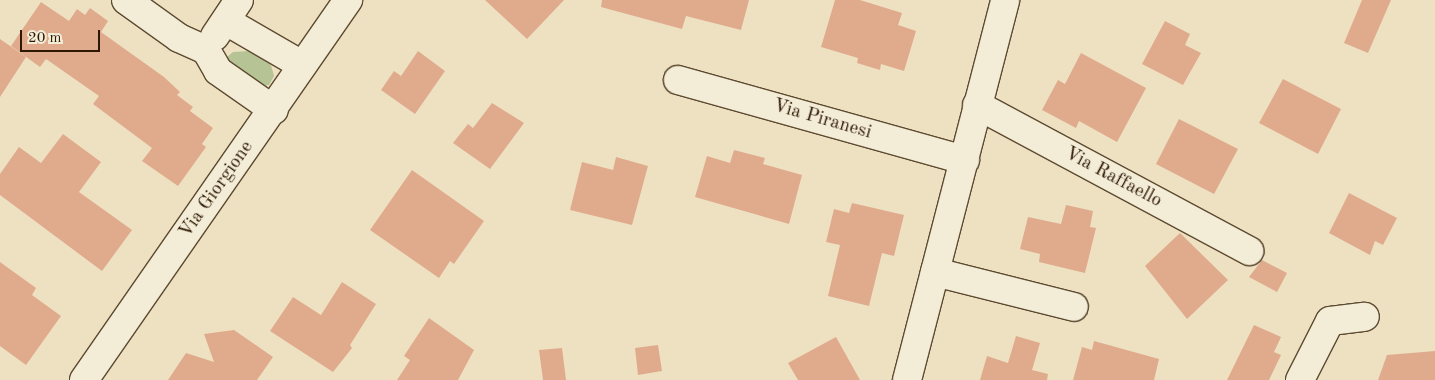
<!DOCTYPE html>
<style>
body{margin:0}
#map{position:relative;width:1435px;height:380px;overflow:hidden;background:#ede1c2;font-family:"Old Standard TT",serif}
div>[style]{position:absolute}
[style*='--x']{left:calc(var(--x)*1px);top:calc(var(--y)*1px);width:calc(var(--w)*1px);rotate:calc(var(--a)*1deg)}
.green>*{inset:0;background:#b5c395}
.building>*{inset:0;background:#e0ab8c}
.roads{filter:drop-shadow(1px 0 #5d4a30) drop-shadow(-1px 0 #5d4a30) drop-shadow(0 1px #5d4a30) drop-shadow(0 -1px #5d4a30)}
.minor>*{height:28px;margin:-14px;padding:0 14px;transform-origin:14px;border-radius:14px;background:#f3ecd7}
.secondary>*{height:28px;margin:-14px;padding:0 14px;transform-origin:14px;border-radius:14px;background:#f3ecd7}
span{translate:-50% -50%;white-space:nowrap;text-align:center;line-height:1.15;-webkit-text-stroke:4px #f3ecd7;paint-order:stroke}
.street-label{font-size:19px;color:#2d1700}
.scale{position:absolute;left:20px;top:30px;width:80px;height:22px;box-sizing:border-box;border:2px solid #2d1700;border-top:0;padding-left:6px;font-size:15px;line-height:18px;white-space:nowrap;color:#2d1700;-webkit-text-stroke:4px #f3ecd7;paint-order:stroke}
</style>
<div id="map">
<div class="green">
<i style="clip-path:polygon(250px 51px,260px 54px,271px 65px,274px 76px,269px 85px,264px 86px,234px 73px,226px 58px,233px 52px)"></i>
</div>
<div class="building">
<i style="clip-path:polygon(485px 0,564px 0,527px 39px)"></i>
<i style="clip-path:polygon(602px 0,749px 0,741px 30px,686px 16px,682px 29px,601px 7px)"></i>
<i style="clip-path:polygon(835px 0,860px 0,902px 13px,898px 25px,916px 31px,904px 71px,881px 64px,880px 70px,857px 63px,858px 58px,821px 47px)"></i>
<i style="clip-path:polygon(1362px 0,1391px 0,1368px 53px,1344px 43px)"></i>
<i style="clip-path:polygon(41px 2px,69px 21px,77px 9px,85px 15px,90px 8px,108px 21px,101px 32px,164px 77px,180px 92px,177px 95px,193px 107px,190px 111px,213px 128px,202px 144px,206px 147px,178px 186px,142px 161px,152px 148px,93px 104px,99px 96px,46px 59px,40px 67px,11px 46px)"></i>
<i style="clip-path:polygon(1165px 21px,1190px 34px,1185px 45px,1201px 53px,1183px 85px,1142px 64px)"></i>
<i style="clip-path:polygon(0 39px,26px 57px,0 97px)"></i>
<i style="clip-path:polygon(418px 51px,445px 71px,415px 114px,381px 90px,394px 71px,401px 76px)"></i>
<i style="clip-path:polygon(1081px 53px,1146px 88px,1117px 142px,1079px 121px,1076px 128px,1042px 110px,1058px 80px,1065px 84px)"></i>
<i style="clip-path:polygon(1283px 79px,1341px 109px,1318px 154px,1259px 123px)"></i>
<i style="clip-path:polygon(492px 103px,524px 123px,490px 169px,453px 143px,468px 124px,473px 128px)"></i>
<i style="clip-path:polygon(1179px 119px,1238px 149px,1214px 194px,1156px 164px)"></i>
<i style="clip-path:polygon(63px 134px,101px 162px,79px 192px,132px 230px,102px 271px,0 195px,0 174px,19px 147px,41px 163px)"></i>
<i style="clip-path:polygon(734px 150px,765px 158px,763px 164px,802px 175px,789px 224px,695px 197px,707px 156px,730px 163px)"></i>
<i style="clip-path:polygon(616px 157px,648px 166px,632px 225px,570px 210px,582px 162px,613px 170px)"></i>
<i style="clip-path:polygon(412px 170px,484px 221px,454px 264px,450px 261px,439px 278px,370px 230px)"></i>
<i style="clip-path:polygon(1349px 193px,1397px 218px,1383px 245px,1375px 241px,1370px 255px,1329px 233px)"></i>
<i style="clip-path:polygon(852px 203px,904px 215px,894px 256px,882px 253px,869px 306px,828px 296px,840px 245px,826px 242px,834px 209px,849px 213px)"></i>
<i style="clip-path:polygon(1066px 205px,1093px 211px,1090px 227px,1096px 228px,1085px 273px,1039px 262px,1040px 254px,1020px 249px,1028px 217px,1061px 224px)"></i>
<i style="clip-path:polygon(1180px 233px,1228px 280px,1187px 319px,1145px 266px)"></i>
<i style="clip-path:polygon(1262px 260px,1287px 273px,1277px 292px,1249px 277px)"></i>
<i style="clip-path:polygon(0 262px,36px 288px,32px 295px,61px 316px,26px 365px,0 346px)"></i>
<i style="clip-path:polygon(342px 282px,376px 304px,350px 345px,352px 348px,333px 372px,270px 331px,293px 297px,321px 315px)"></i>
<i style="clip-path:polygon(429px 318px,474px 350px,458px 380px,397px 380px,410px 360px,404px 356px)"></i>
<i style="clip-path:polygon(1254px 325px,1281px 337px,1274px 352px,1281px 355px,1269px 380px,1227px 380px)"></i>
<i style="clip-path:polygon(234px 330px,273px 357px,257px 380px,168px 380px,186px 353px,214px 362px,204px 334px)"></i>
<i style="clip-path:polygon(1016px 336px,1040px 343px,1032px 370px,1048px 374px,1047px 380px,980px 380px,987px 356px,1008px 363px)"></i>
<i style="clip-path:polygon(836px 337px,860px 380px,798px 380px,788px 363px)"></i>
<i style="clip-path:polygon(1094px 341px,1159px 359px,1154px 380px,1073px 380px,1082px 347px,1092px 350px)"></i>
<i style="clip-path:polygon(658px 345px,662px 371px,638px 375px,635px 348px)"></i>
<i style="clip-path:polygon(562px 348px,566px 380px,543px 380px,539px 350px)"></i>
<i style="clip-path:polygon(1435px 351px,1435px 380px,1378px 380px,1387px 355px)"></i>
</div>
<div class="roads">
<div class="minor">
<i style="--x:126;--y:0;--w:65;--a:35.6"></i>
<i style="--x:179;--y:38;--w:30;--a:24"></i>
<i style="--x:206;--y:50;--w:24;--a:60"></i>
<i style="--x:218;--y:71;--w:68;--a:34.9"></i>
<i style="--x:226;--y:21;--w:88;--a:30.1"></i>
<i style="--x:215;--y:36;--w:43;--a:-56.3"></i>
<i style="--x:678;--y:80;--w:298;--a:15.6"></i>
<i style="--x:977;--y:105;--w:309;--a:28.2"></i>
<i style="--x:935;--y:272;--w:143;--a:14.1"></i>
<i style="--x:907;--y:380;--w:392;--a:-75.5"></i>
<i style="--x:1300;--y:380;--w:66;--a:-63"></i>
<i style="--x:1330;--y:321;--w:35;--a:-7"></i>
</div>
<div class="secondary">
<i style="--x:84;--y:380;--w:463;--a:-55.2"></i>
</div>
</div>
<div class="street-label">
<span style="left:822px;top:120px;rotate:16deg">Via Piranesi</span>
<span style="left:1113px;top:178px;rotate:28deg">Via Raffaello</span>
<span style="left:217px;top:190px;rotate:-55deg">Via Giorgione</span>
</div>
<div class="scale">20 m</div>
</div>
